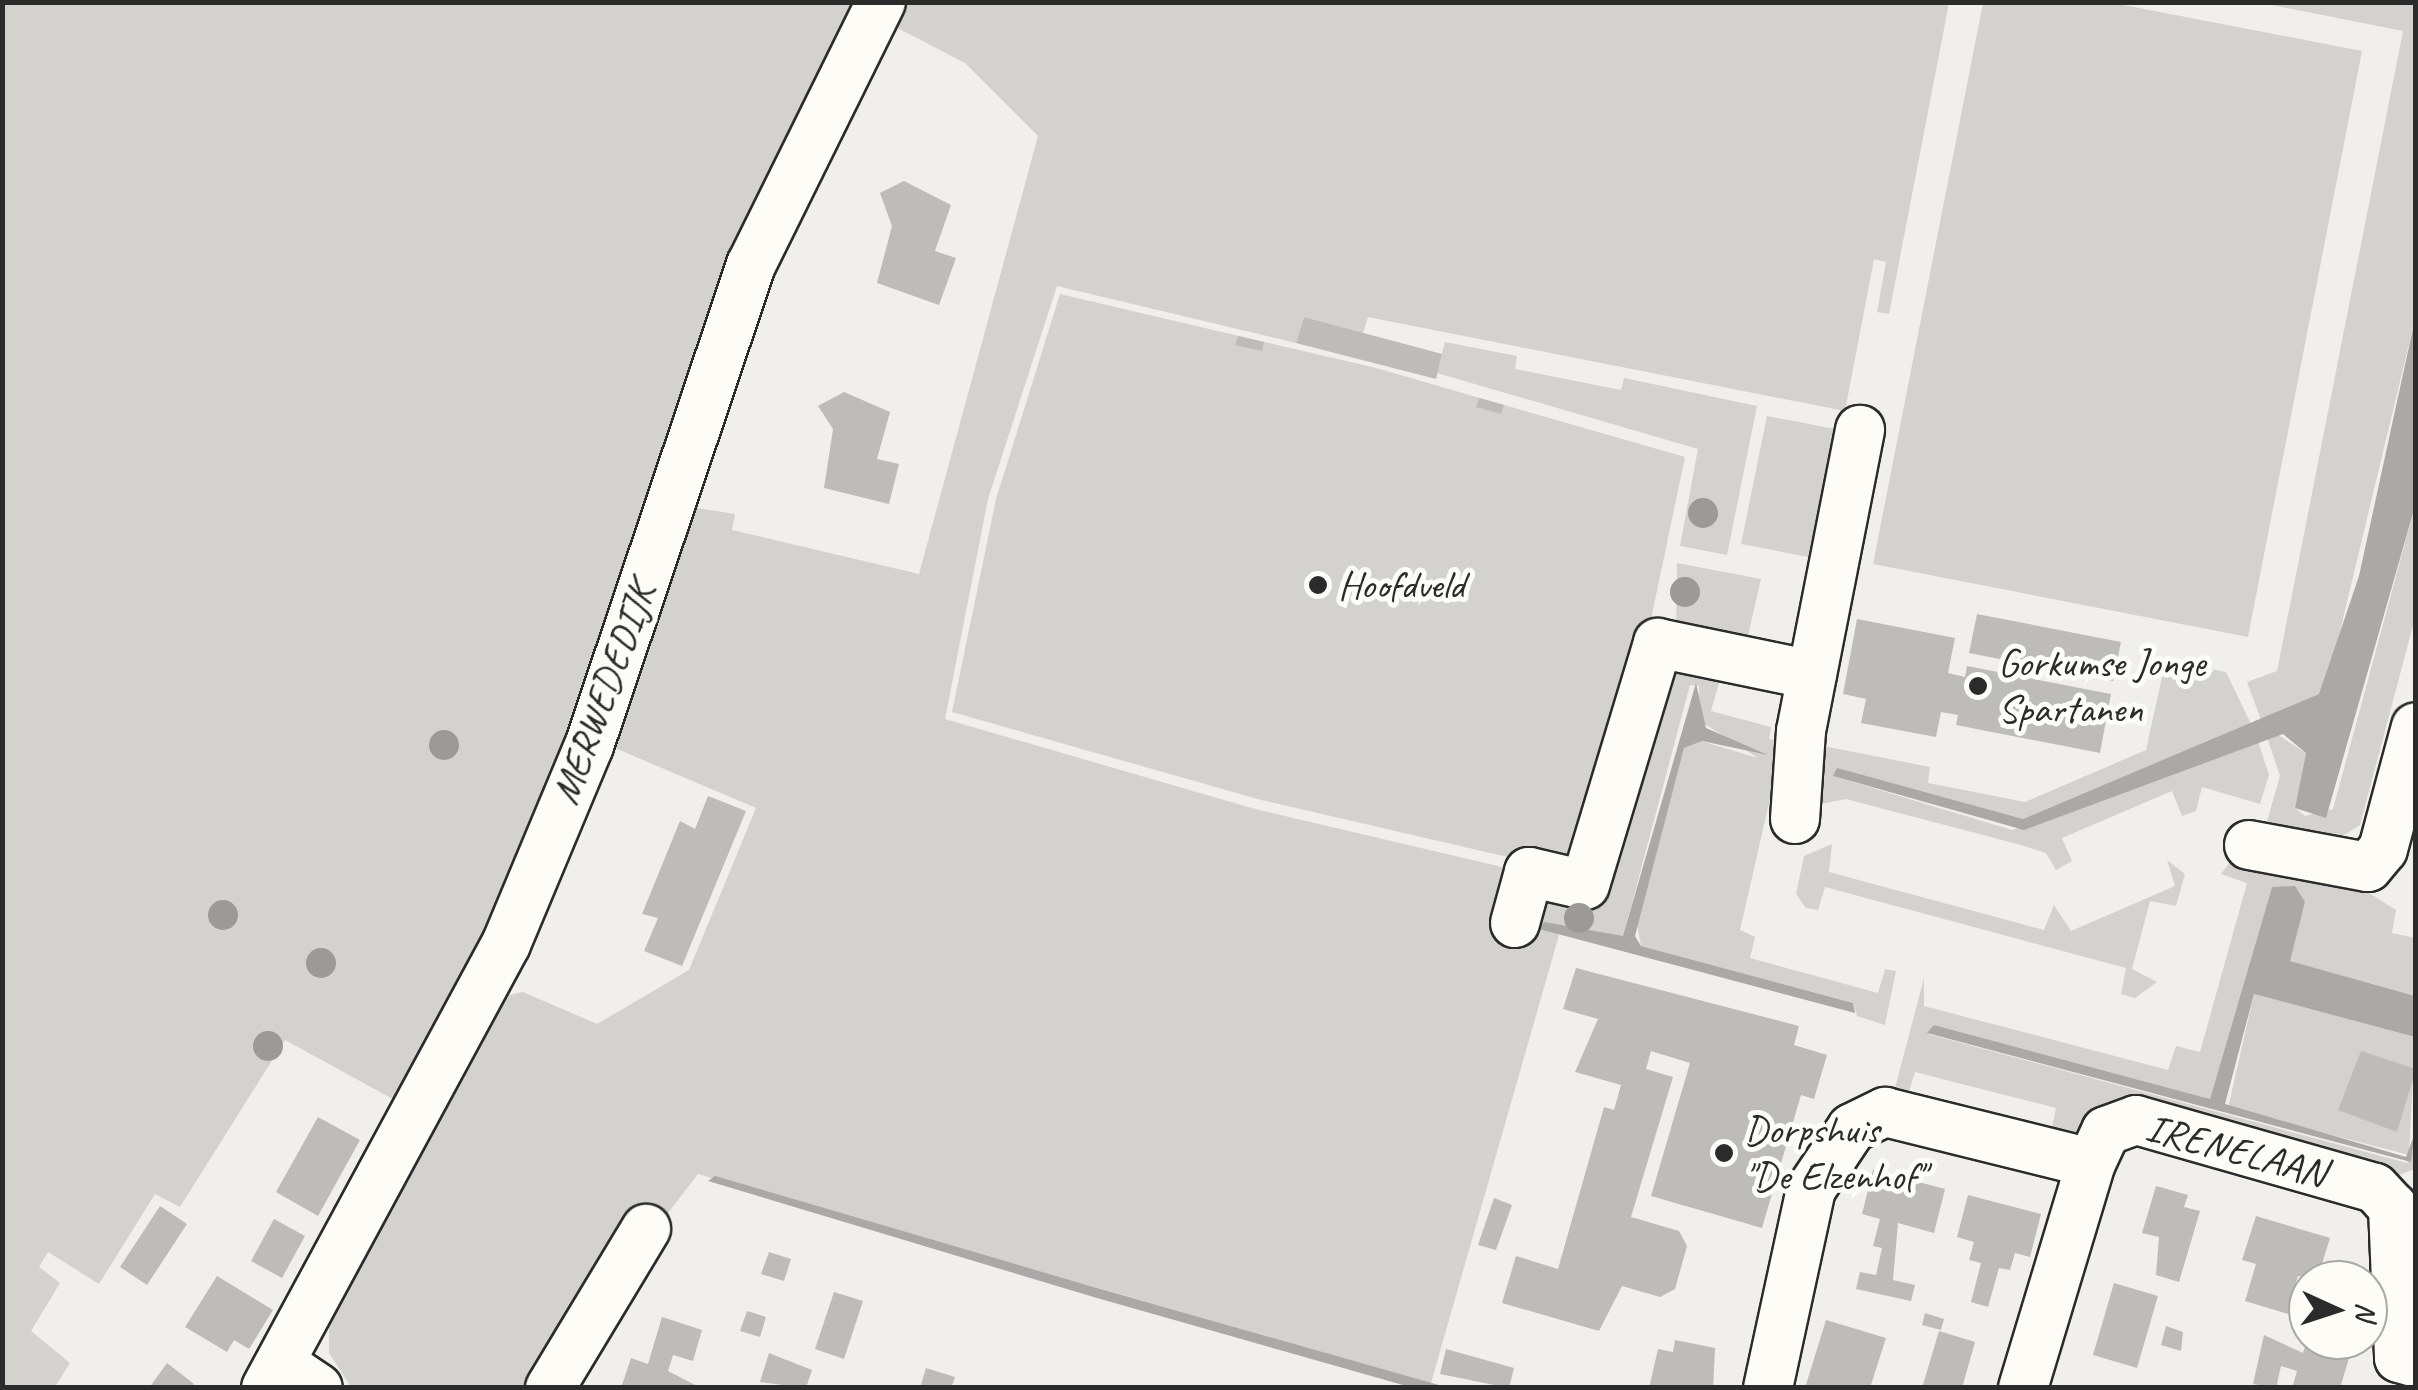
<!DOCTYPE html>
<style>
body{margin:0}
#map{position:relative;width:2418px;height:1390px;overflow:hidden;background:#f0efeb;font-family:Caveat,sans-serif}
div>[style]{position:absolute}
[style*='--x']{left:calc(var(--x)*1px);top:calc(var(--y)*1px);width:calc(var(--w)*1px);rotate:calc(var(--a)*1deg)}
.green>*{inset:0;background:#d3d2cf}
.water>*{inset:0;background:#aaa9a7}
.building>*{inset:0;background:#bdbcb8}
.roads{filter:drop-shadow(2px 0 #2b2b2b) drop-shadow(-2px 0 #2b2b2b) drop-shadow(0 2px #2b2b2b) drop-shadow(0 -2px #2b2b2b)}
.minor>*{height:48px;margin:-24px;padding:0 24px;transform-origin:24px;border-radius:24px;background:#fdfcf7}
.trees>*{width:30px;height:30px;margin:-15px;border-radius:50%;background:#9b9a98}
.dots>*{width:28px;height:28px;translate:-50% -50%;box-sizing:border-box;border:5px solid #fdfcf7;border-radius:50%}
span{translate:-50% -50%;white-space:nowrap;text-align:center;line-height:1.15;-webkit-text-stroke:10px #fdfcf7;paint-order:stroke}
.poi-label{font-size:40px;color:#2b2b2b}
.left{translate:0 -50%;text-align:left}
.street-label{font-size:40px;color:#2b2b2b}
.frame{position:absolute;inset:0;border:5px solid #2b2b2b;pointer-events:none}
.north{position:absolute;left:2288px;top:1260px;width:100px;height:100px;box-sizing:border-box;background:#fdfcf7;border:2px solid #a9a8a5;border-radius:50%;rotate:93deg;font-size:28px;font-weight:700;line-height:40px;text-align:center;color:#2b2b2b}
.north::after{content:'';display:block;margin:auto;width:35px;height:45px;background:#2b2b2b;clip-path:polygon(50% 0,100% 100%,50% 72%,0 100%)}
</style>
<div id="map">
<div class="green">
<i style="clip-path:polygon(3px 3px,860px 3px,748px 218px,526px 863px,411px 1109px,285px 1040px,180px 1207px,155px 1194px,99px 1284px,48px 1252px,39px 1267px,60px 1283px,31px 1331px,70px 1363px,55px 1387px,3px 1388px)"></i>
<i style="clip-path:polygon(897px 3px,1949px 3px,1889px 314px,1877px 312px,1886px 262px,1874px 259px,1845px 411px,1368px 317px,1363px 333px,1304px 317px,1296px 343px,1057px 286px,988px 499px,945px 719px,1255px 809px,1519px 871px,1500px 942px,1515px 947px,1535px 884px,1575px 894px,1676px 663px,1723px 669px,1711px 711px,1771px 727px,1769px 739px,1783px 742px,1740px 930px,1755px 937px,1750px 958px,1878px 993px,1885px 969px,1896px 971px,1885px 1025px,1857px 1016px,1853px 1003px,1641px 946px,1637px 924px,1684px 748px,1701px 741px,1758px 758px,1700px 721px,1699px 686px,1690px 685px,1623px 937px,1540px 923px,1559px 935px,1431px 1383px,698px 1174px,534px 1387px,351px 1387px,329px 1353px,329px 1315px,496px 998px,523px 992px,597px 1024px,689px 970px,756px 808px,603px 743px,690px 507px,735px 514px,732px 530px,919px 574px,1038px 136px,965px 63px,886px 22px)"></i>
<i style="clip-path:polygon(1983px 3px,2113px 3px,2362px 51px,2248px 637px,1873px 564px)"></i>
<i style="clip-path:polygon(2262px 3px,2415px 3px,2415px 319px,2328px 681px,2319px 694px,2261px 720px,2247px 682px,2277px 671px,2403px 31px)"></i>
<i style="clip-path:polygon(1060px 294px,1376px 368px,1685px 457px,1641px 667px,1582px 858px,1559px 869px,1261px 800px,952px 712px,996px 499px)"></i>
<i style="clip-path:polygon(1445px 342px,1517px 356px,1515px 369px,1621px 390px,1624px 378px,1757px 406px,1727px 555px,1680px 546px,1698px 449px,1437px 373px)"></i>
<i style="clip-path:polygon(1767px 416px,1835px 429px,1808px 557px,1741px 544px)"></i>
<i style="clip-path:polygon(2415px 506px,2415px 618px,2360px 825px,2338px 839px,2267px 821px,2280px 776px,2267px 737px,2277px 734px,2306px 753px,2295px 808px,2305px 816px,2333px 809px)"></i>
<i style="clip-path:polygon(1677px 563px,1761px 579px,1745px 649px,1676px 634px)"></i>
<i style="clip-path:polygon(2183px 663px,2226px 672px,2251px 724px,2023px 819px,1833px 776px,2012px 830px,2258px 741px,2269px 775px,2260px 804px,2202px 787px,2196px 811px,2182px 816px,2172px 791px,2062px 838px,2072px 861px,2056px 870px,2046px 853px,2021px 845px,1846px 799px,1820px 804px,1813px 744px,1930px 767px,1928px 783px,2025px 802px,2146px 750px,2162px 677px)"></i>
<i style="clip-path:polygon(1832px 844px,1829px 872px,2044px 930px,2054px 905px,2071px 931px,2175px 886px,2167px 860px,2185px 874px,2176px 906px,2150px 901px,2132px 969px,2157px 982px,2135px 998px,2121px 994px,2126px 968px,1825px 887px,1818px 910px,1806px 908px,1796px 894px,1804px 856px)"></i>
<i style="clip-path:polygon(2231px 861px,2361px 888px,2396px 910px,2392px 933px,2415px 938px,2415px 996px,2289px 961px,2305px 902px,2272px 887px,2210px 1099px,1934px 1025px,1928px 1034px,2407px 1163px,2415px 1147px,2415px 1169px,2391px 1178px,2201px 1124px,2077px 1139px,2051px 1132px,2056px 1108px,1915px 1072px,1908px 1094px,1894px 1092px,1924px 978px,1924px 1006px,2168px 1070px,2176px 1046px,2200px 1052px,2247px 883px,2221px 874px)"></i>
<i style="clip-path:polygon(2254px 994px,2415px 1037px,2409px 1155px,2228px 1108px)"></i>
</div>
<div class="water">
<i style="clip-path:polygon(2415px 319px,2415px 506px,2326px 818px,2295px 808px,2306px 753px,2283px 734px,2024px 830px,1833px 776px,1837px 768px,2023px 819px,2319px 694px,2359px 576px)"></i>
<i style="clip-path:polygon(1696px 683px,1706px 728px,1768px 755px,1702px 741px,1684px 748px,1635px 936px,1641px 946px,1853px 1003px,1855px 1013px,1539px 929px,1544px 922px,1623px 936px)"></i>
<i style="clip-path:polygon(2295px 886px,2305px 902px,2290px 961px,2415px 996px,2415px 1037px,2254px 994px,2225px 1104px,2406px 1157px,2415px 1133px,2411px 1162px,1927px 1033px,1934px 1025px,2210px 1099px,2272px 887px)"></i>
<i style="clip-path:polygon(715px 1176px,1097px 1288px,1446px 1387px,1410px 1387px,1097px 1298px,708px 1181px)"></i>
</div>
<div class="building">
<i style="clip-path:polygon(904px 181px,951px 205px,935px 251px,956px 258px,939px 305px,877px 283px,892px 226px,880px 193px)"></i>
<i style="clip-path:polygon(1304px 317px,1442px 354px,1436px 379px,1296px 343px)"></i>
<i style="clip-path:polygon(1238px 336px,1264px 342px,1262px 351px,1235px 345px)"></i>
<i style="clip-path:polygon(844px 392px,890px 412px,877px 459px,899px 464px,889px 504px,824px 488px,833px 429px,818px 406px)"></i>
<i style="clip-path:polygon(1479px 398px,1504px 405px,1501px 414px,1476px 407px)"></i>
<i style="clip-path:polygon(1977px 614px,2121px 642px,2113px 681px,1969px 653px)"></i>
<i style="clip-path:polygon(1857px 619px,1955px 638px,1948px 673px,1965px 677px,1967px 666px,2111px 694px,2100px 753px,1956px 725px,1958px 715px,1941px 712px,1936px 737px,1861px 723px,1866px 699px,1843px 694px)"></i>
<i style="clip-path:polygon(708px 796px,746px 811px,682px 966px,644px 951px,658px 918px,642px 914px,680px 821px,695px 829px)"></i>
<i style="clip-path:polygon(1576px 968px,1799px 1026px,1794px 1045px,1827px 1055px,1814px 1099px,1801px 1095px,1762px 1228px,1651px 1196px,1690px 1063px,1651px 1051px,1646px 1069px,1673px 1077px,1631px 1217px,1679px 1231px,1687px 1246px,1675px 1289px,1660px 1297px,1622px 1286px,1599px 1331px,1502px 1303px,1516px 1256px,1558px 1269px,1604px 1107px,1614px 1110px,1621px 1085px,1575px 1072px,1598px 1019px,1563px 1009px)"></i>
<i style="clip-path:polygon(2361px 1051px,2416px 1069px,2397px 1132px,2338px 1110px)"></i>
<i style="clip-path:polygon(318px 1117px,360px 1140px,318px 1216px,276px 1192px)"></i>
<i style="clip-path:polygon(1873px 1170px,1945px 1189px,1934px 1233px,1898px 1223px,1893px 1280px,1915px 1285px,1911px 1301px,1856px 1289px,1860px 1272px,1876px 1275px,1882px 1248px,1873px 1246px,1880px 1219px,1862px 1214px)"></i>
<i style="clip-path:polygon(2156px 1186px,2188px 1195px,2184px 1207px,2200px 1211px,2179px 1282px,2156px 1275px,2159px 1237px,2142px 1233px)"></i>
<i style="clip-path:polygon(1968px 1195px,2041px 1214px,2030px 1257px,2015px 1253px,2010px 1270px,1999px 1268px,1988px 1307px,1971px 1302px,1981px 1263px,1969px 1260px,1974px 1242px,1957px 1237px)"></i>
<i style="clip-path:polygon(1494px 1198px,1512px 1205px,1496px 1250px,1478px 1245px)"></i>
<i style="clip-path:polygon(160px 1206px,187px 1224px,147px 1285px,120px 1267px)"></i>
<i style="clip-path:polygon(2256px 1216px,2330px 1238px,2317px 1280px,2298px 1276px,2293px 1291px,2308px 1295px,2308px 1320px,2245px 1301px,2256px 1264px,2242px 1260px)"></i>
<i style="clip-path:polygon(274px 1219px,305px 1236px,282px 1278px,251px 1261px)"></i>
<i style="clip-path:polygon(769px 1252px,791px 1259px,784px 1281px,761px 1274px)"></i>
<i style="clip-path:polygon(217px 1276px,273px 1310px,249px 1349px,234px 1340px,227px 1352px,185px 1327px)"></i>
<i style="clip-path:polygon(2114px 1283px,2158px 1296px,2137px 1368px,2093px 1355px)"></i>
<i style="clip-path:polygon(834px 1292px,863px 1301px,844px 1359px,815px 1349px)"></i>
<i style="clip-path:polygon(747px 1311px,766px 1317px,760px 1337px,740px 1331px)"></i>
<i style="clip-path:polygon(1925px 1313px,1944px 1319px,1941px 1330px,1922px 1325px)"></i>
<i style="clip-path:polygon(662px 1317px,702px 1330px,693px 1361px,673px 1355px,668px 1371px,701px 1388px,621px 1388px,631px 1358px,648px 1364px)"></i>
<i style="clip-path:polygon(1826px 1320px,1886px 1338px,1870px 1388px,1805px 1388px)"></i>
<i style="clip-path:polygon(2166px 1326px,2183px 1332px,2181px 1351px,2161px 1345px)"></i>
<i style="clip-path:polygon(1939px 1331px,1975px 1342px,1962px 1388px,1922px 1388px)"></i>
<i style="clip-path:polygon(2264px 1335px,2303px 1353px,2307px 1340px,2352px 1348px,2340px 1388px,2292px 1388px,2297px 1371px,2281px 1366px,2276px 1388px,2253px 1384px)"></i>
<i style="clip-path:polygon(1675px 1340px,1715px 1348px,1713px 1388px,1649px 1388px,1658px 1349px,1673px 1352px)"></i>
<i style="clip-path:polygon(1446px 1349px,1514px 1368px,1509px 1388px,1440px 1374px)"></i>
<i style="clip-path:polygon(769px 1353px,812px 1370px,806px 1388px,760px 1382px)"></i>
<i style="clip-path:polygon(167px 1363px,194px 1384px,191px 1388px,149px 1388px)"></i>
<i style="clip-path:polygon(926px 1368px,955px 1377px,951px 1388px,920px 1388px)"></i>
</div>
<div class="roads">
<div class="minor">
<i style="--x:1795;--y:819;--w:88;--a:-86.1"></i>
<i style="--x:1801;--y:731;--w:307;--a:-78.9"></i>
<i style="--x:2249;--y:845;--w:121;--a:10.5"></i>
<i style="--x:2368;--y:867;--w:23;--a:-50"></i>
<i style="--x:2383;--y:849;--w:126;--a:-74.9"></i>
<i style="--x:1515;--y:923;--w:53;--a:-74.6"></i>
<i style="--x:1529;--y:872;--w:57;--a:13.1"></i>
<i style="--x:1585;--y:885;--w:253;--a:-73.2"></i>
<i style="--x:1658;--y:643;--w:157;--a:11.7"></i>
<i style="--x:282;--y:1364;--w:43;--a:33.7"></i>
<i style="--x:266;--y:1388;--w:505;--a:-61.61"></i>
<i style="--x:506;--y:944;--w:215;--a:-67.3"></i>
<i style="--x:589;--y:746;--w:508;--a:-71.39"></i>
<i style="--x:751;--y:265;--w:293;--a:-63.7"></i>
<i style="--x:550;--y:1388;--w:186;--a:-58.9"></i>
<i style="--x:1768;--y:1388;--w:204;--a:-77.8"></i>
<i style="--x:1811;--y:1189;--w:73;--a:-56.1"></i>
<i style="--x:1852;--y:1128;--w:37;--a:-26"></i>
<i style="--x:1885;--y:1112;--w:212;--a:13.9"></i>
<i style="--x:2091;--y:1163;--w:35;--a:-65"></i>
<i style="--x:2106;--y:1131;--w:32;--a:-20"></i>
<i style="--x:2136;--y:1120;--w:248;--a:15.9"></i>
<i style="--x:2375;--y:1188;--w:26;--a:47"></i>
<i style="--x:2393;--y:1207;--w:151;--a:87.7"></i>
<i style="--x:2399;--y:1358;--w:18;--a:16"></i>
<i style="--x:2023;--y:1388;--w:235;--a:-73.2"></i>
</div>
</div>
<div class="trees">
<i style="left:1703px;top:513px"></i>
<i style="left:1685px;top:592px"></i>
<i style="left:444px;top:745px"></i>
<i style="left:223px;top:915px"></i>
<i style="left:1579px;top:918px"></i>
<i style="left:321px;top:963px"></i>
<i style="left:268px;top:1046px"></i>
</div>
<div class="dots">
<i style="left:1318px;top:585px;background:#2b2b2b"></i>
<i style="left:1978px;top:686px;background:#2b2b2b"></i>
<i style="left:1724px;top:1153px;background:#2b2b2b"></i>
</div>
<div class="poi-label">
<span class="left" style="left:1338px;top:585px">Hoofdveld</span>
<span class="left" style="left:1998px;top:686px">Gorkumse Jonge<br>Spartanen</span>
<span class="left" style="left:1744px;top:1153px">Dorpshuis<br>"De Elzenhof"</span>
</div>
<div class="street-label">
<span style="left:603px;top:693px;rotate:-70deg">MERWEDEDIJK</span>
<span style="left:2236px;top:1150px;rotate:15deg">IRENELAAN</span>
</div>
<div class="frame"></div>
<div class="north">N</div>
</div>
